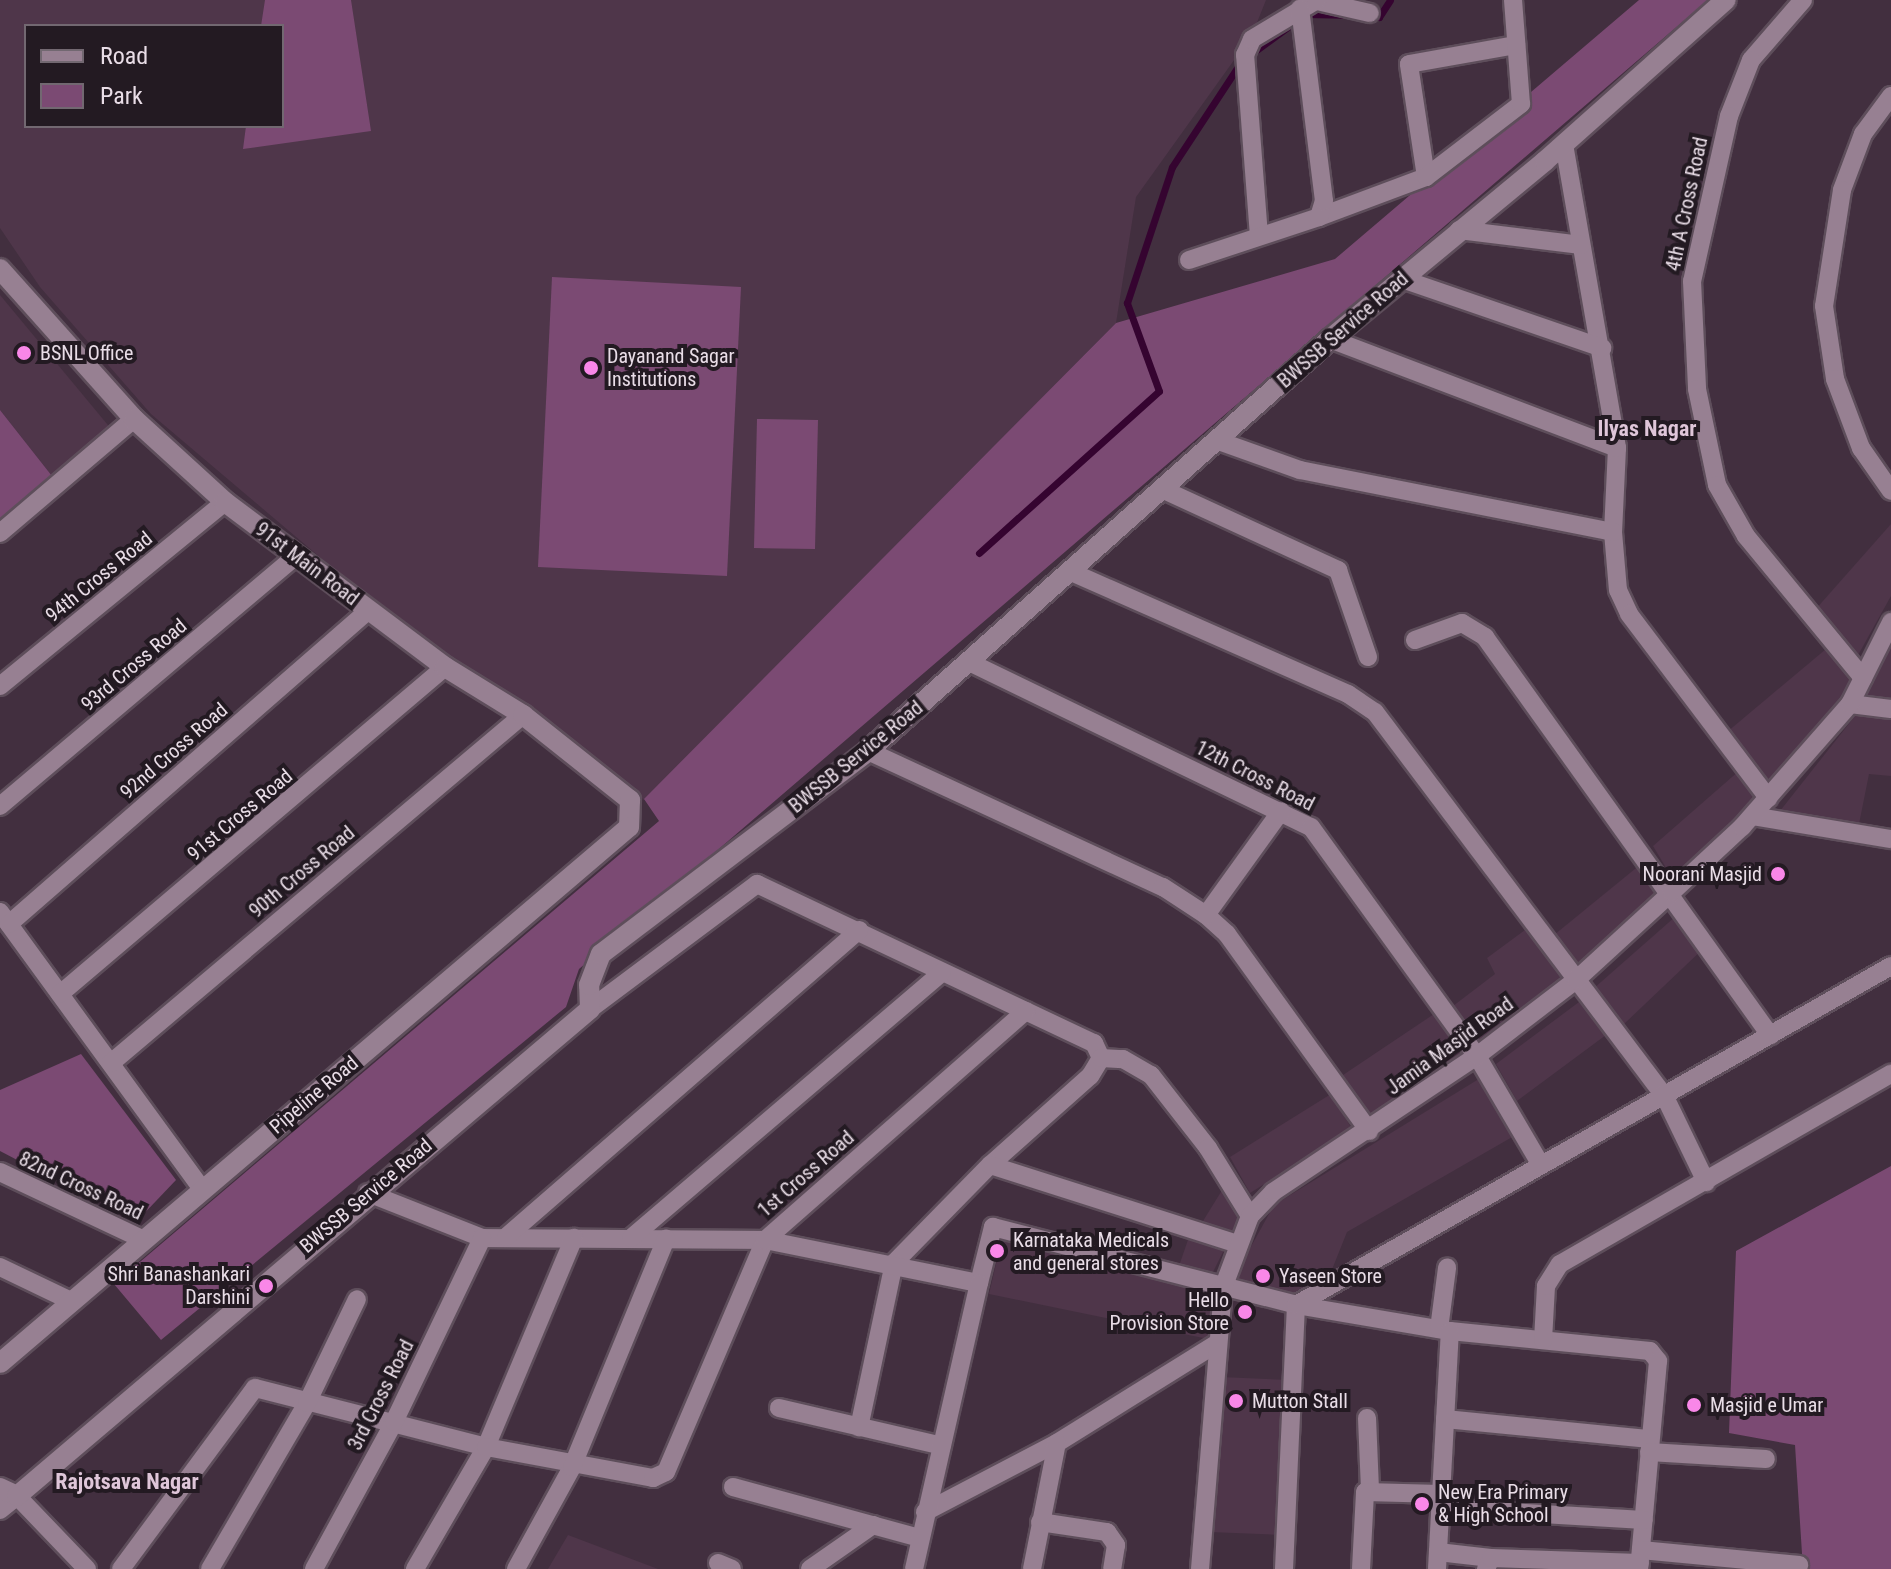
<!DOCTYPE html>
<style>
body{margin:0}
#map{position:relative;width:1891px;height:1569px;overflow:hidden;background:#422f3f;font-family:"Roboto Condensed",sans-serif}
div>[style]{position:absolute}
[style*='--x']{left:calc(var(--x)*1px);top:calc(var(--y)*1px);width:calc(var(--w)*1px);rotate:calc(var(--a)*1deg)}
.built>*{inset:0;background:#4f364a}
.green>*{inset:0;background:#7b4a73}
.stream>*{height:7px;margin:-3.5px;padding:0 3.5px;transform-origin:3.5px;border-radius:3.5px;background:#350430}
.roads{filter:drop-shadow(2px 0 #5e4e5b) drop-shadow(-2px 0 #5e4e5b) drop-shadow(0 2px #5e4e5b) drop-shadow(0 -2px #5e4e5b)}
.street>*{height:18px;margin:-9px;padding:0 9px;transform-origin:9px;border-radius:9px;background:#978092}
.secondary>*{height:20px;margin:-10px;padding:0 10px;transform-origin:10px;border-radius:10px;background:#978092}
.dots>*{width:22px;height:22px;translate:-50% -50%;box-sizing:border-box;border:4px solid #231a22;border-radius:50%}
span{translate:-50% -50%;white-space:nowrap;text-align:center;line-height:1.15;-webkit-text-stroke:8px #231a22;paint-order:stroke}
.street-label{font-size:20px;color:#e9dde7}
.poi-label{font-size:20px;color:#e9dde7}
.left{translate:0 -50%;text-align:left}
.right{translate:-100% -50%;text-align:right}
.neighbourhood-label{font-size:22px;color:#dfc6d9;font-weight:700}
.legend{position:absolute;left:24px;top:24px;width:260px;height:104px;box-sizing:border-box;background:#231a22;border:2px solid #726871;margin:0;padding:10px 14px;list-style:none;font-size:24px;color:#e9dde7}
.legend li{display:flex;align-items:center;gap:16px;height:40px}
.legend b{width:40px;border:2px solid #726871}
</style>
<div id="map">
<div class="built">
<i style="clip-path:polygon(evenodd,0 0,1266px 0,1252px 35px,1136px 197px,1116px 323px,644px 800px,341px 575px,151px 414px,40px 287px,0 228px,0 0,26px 26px,282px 26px,282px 126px,26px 126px,26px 26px)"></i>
<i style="clip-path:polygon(0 295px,112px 430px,52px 476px,0 410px)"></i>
<i style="clip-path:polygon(1891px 524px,1891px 596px,1857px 657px,1815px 610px)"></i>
<i style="clip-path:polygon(1891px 639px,1891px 702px,1863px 699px)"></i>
<i style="clip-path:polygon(1826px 649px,1853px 681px,1817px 733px,1768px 787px,1727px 732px)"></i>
<i style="clip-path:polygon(1859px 711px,1891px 715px,1891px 776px,1869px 774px,1858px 829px,1776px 816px)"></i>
<i style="clip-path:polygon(1740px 770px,1762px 799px,1674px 881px,1653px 846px)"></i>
<i style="clip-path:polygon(1641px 864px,1663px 892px,1577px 964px,1554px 935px)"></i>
<i style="clip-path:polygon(1676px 916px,1705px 947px,1623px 1025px,1593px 989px)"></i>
<i style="clip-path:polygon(1529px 927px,1567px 980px,1478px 1044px,1453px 1006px,1495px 974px,1487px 958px)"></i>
<i style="clip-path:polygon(1579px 1002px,1606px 1035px,1517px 1101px,1496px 1064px)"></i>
<i style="clip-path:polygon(1434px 1014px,1464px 1054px,1371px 1119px,1343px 1075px)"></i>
<i style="clip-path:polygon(1482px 1077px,1514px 1136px,1347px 1232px,1327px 1282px,1298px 1300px,1232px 1281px,1274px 1205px)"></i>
<i style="clip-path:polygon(1331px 1094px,1352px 1129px,1250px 1193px,1230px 1157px)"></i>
<i style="clip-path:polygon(1224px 1187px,1245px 1210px,1234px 1234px,1203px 1221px)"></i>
<i style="clip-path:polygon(1191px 1231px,1228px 1242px,1211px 1276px,1179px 1266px)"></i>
<i style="clip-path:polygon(1003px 1234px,1219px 1291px,1213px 1340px,989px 1294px)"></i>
<i style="clip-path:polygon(1221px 1377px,1288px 1380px,1282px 1535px,1210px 1532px)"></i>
<i style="clip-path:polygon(568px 1535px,658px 1569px,548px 1569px)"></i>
</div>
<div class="green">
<i style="clip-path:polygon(265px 0,351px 0,371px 131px,243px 149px,246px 126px,282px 126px,282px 26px,261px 26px)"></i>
<i style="clip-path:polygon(1639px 0,1708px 0,579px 969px,566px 1007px,161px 1340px,114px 1284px,659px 821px,644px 799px,1116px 323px,1335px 259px)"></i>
<i style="clip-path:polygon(552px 277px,741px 287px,727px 576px,538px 567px)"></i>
<i style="clip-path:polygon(0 410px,52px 476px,0 520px)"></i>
<i style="clip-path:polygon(757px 419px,818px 420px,815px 549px,754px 548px)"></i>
<i style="clip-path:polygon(81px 1054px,176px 1180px,136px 1222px,0 1151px,0 1090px)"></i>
<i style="clip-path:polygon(1891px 1166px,1891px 1569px,1803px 1569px,1795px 1445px,1729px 1433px,1736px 1251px)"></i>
</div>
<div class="stream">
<i style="--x:1306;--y:14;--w:39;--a:1"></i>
<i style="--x:1369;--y:16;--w:10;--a:6"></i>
<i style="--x:1379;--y:17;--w:20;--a:-57"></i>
<i style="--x:1251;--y:54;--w:47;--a:-36.4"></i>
<i style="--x:979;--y:553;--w:242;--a:-42"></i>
<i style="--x:1159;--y:391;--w:94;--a:-110"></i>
<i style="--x:1127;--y:303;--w:143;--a:-71.7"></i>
<i style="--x:1172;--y:167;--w:126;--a:-56.7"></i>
</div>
<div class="roads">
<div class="street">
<i style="--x:1803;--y:0;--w:79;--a:130.9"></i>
<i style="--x:1751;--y:60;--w:60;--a:111.4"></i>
<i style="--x:1729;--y:116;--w:169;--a:102.6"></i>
<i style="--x:1692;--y:281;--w:108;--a:87.3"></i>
<i style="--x:1697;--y:389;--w:98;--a:78.2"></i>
<i style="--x:1717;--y:485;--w:59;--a:60.4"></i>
<i style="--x:1746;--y:536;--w:184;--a:50.5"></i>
<i style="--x:1317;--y:1;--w:54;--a:12.8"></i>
<i style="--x:1891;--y:96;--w:47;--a:126.4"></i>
<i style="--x:1863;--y:134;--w:60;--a:110.6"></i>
<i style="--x:1842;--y:190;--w:117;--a:98.8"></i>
<i style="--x:1824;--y:306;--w:74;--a:81.4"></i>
<i style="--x:1835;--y:379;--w:74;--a:69.4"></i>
<i style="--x:1861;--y:448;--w:52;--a:55.1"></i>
<i style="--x:1564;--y:144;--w:309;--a:80.1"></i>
<i style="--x:1617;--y:448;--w:84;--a:92.7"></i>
<i style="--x:1613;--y:532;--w:58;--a:85.1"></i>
<i style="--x:1618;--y:590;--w:26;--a:65"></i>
<i style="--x:1629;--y:614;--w:231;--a:52.9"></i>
<i style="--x:1426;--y:177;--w:114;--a:-98.6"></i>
<i style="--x:1409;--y:64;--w:109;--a:-10.1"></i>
<i style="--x:1319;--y:217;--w:114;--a:-20.5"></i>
<i style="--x:1426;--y:177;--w:120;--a:-37.5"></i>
<i style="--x:1521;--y:104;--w:104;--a:-94.4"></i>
<i style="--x:1459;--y:230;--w:123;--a:7"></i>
<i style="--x:1259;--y:236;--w:182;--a:-94.4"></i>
<i style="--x:1245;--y:55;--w:17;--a:-66"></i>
<i style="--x:1252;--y:39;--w:76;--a:-31"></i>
<i style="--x:1189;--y:260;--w:137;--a:-18.3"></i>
<i style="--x:1319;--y:217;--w:17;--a:-73"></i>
<i style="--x:1324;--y:201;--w:194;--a:-97.1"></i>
<i style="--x:1402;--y:279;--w:212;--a:19"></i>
<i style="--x:1330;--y:339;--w:307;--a:20.8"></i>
<i style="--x:1216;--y:440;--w:89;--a:19.7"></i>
<i style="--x:1300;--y:470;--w:319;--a:11.2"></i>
<i style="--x:1164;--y:490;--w:192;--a:24.7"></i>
<i style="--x:1338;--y:570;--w:92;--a:71"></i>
<i style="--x:0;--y:533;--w:176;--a:-40.4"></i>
<i style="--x:1069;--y:571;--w:305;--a:23.8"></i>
<i style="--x:1348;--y:694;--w:32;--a:34"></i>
<i style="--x:1375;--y:712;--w:480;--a:53"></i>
<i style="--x:1664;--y:1095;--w:97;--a:64.2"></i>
<i style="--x:1415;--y:640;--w:50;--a:-19.9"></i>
<i style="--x:1462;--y:623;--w:27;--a:31"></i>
<i style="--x:1485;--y:637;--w:490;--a:54.4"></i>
<i style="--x:969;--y:662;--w:380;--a:25.8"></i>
<i style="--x:1311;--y:827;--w:283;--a:54.1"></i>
<i style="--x:1477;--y:1056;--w:126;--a:59.6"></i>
<i style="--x:0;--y:686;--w:291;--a:-39.3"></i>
<i style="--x:1850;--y:704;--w:41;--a:7"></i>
<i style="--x:868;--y:751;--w:325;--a:24.8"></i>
<i style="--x:1163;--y:887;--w:51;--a:33.1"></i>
<i style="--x:1206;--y:915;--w:28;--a:42"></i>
<i style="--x:1227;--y:934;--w:243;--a:54.2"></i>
<i style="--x:0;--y:806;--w:386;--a:-40.2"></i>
<i style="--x:1753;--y:816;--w:140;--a:9.5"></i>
<i style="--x:0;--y:912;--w:344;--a:53.9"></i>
<i style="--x:1206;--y:915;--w:128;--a:-54.2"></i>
<i style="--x:9;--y:924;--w:476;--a:-41.1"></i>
<i style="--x:60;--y:994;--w:505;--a:-40.34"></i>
<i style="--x:590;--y:1009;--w:209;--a:-36.8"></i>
<i style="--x:757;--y:884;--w:373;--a:25.3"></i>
<i style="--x:1094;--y:1043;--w:17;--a:65"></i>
<i style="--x:1101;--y:1058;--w:21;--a:121"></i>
<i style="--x:1090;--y:1076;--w:134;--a:138.3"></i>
<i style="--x:990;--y:1165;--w:137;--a:134.4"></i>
<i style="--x:894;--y:1263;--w:168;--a:102"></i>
<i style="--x:1101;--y:1058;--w:22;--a:3"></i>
<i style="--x:1123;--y:1059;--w:32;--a:30"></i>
<i style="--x:1151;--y:1075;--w:93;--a:52"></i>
<i style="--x:1208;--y:1148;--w:80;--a:58.3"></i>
<i style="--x:111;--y:1063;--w:539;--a:-40.19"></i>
<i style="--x:990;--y:1165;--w:260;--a:17.7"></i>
<i style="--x:0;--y:1172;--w:159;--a:25.3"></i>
<i style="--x:368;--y:1193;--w:123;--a:21.5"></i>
<i style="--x:482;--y:1238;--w:283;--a:0.4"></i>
<i style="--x:765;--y:1240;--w:218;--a:11.4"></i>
<i style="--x:979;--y:1283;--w:58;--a:-76"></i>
<i style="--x:993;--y:1227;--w:313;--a:14.4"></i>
<i style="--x:1296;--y:1305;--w:156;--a:9.6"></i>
<i style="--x:1450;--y:1331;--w:201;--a:5.7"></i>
<i style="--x:1650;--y:1351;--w:13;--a:51"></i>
<i style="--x:1658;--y:1361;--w:209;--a:95.2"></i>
<i style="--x:506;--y:1237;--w:468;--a:-41"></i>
<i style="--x:631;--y:1238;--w:409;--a:-40.5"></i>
<i style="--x:0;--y:1267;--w:79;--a:25.6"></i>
<i style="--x:1439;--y:1329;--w:62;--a:-82.5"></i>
<i style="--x:1543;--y:1340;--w:54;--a:-86.8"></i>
<i style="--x:1546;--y:1286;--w:26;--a:-58"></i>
<i style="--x:1560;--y:1264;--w:382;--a:-29.9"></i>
<i style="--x:779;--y:1408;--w:167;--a:13.1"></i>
<i style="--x:1367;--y:1418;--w:71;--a:87.6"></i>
<i style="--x:1445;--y:1419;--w:206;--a:5.6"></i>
<i style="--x:1649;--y:1452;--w:117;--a:3.4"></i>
<i style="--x:733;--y:1487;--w:194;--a:15.3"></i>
<i style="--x:1441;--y:1508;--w:203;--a:3.4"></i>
<i style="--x:0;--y:1510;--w:22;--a:-39"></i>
<i style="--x:17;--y:1496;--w:101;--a:46.2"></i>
<i style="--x:925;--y:1512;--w:149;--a:-27.6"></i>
<i style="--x:1057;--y:1443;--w:187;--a:-31.9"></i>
<i style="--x:1040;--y:1522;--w:68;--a:8.5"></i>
<i style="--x:1107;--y:1532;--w:16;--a:55"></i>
<i style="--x:1116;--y:1545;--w:24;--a:99"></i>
<i style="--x:1641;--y:1550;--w:159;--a:5.4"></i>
<i style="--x:1438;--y:1552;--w:53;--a:6.5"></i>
<i style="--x:718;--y:1563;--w:15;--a:23"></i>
<i style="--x:121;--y:1569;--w:225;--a:-53.5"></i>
<i style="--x:255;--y:1388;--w:238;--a:14.3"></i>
<i style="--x:486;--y:1447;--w:227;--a:-67.2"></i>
<i style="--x:210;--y:1569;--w:192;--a:-59.7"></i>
<i style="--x:307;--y:1403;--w:115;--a:-64.3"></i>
<i style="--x:314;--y:1569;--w:167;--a:-61.4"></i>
<i style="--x:394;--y:1422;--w:204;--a:-64.4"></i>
<i style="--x:415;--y:1569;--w:141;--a:-59.8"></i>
<i style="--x:486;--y:1447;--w:170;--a:10.5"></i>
<i style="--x:653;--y:1478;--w:14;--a:-25"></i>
<i style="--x:666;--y:1472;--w:252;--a:-66.9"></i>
<i style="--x:765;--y:1240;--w:347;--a:-41.3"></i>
<i style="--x:516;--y:1569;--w:116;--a:-61.2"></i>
<i style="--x:572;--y:1467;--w:247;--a:-67.6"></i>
<i style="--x:810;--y:1569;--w:77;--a:-34.9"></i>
<i style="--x:914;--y:1569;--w:293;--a:-77.2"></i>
<i style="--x:1032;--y:1569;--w:128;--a:-78.8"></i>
<i style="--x:1200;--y:1569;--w:282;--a:-85.3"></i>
<i style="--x:1223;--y:1288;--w:77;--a:-69.4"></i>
<i style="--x:1250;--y:1216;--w:33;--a:-46"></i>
<i style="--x:1273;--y:1192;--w:245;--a:-33.7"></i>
<i style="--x:1477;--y:1056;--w:125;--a:-37.5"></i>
<i style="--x:1576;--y:980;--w:130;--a:-42.5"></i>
<i style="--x:1672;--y:892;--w:96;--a:-42.9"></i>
<i style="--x:1742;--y:827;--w:164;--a:-48.7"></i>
<i style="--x:1850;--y:704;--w:92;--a:-63.4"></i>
<i style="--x:1284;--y:1569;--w:264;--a:-87.4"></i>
<i style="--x:1296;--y:1305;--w:685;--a:-29.67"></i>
<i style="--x:1361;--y:1569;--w:77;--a:-87"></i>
<i style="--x:1365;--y:1492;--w:76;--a:1.5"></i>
<i style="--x:1437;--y:1569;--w:238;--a:-86.9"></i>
<i style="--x:1486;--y:1569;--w:12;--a:-66"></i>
<i style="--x:1491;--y:1558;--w:149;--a:1.9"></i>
</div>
<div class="secondary">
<i style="--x:0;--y:269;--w:201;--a:48.2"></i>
<i style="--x:134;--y:419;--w:123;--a:42.4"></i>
<i style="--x:225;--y:502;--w:275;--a:36.9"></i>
<i style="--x:445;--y:667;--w:92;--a:31.6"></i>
<i style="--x:523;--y:715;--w:137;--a:38.5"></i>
<i style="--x:630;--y:800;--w:27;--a:92"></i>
<i style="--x:629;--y:827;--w:826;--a:139.56"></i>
<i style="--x:0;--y:1488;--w:19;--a:25"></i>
<i style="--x:17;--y:1496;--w:752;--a:-40.36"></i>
<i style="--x:590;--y:1009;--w:24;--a:-92"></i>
<i style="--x:589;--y:985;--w:33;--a:-69"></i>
<i style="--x:601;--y:954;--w:335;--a:-37.2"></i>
<i style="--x:868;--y:751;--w:619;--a:-41.73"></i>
<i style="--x:1330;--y:339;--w:279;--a:-39.6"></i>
<i style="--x:1545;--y:161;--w:242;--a:-41.7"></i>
</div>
</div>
<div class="dots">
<i style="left:24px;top:353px;background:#f987e8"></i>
<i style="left:591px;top:368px;background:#f987e8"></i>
<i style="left:1778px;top:874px;background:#f987e8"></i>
<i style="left:997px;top:1251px;background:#f987e8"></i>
<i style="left:1263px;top:1276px;background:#f987e8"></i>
<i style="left:266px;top:1286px;background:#f987e8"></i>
<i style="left:1245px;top:1312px;background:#f987e8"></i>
<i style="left:1236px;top:1401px;background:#f987e8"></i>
<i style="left:1694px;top:1405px;background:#f987e8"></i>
<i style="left:1422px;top:1504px;background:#f987e8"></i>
</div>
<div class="street-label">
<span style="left:1687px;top:204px;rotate:-78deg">4th A Cross Road</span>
<span style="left:1343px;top:330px;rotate:-41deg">BWSSB Service Road</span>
<span style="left:307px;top:564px;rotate:37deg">91st Main Road</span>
<span style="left:99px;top:577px;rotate:-39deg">94th Cross Road</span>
<span style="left:134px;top:665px;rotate:-40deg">93rd Cross Road</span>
<span style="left:174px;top:751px;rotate:-41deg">92nd Cross Road</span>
<span style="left:856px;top:757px;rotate:-39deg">BWSSB Service Road</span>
<span style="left:1255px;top:776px;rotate:27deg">12th Cross Road</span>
<span style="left:240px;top:815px;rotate:-40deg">91st Cross Road</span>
<span style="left:302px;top:872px;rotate:-40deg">90th Cross Road</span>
<span style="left:1450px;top:1046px;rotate:-36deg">Jamia Masjid Road</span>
<span style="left:314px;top:1095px;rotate:-40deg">Pipeline Road</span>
<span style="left:806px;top:1174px;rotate:-41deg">1st Cross Road</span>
<span style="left:81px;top:1186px;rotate:25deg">82nd Cross Road</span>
<span style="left:366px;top:1196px;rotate:-40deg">BWSSB Service Road</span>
<span style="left:381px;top:1395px;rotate:-63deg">3rd Cross Road</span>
</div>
<div class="poi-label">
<span class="left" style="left:40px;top:353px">BSNL Office</span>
<span class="left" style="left:607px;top:368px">Dayanand Sagar<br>Institutions</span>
<span class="right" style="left:1762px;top:874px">Noorani Masjid</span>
<span class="left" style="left:1013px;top:1252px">Karnataka Medicals<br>and general stores</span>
<span class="right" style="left:250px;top:1286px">Shri Banashankari<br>Darshini</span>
<span class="left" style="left:1279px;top:1276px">Yaseen Store</span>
<span class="right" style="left:1229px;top:1312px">Hello<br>Provision Store</span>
<span class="left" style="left:1252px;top:1401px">Mutton Stall</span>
<span class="left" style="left:1710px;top:1405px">Masjid e Umar</span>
<span class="left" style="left:1438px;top:1504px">New Era Primary<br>&amp; High School</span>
</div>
<div class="neighbourhood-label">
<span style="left:1647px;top:429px">Ilyas Nagar</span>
<span style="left:127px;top:1482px">Rajotsava Nagar</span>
</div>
<ul class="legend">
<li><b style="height:10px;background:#978092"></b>Road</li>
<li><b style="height:22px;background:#7b4a73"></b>Park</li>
</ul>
</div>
